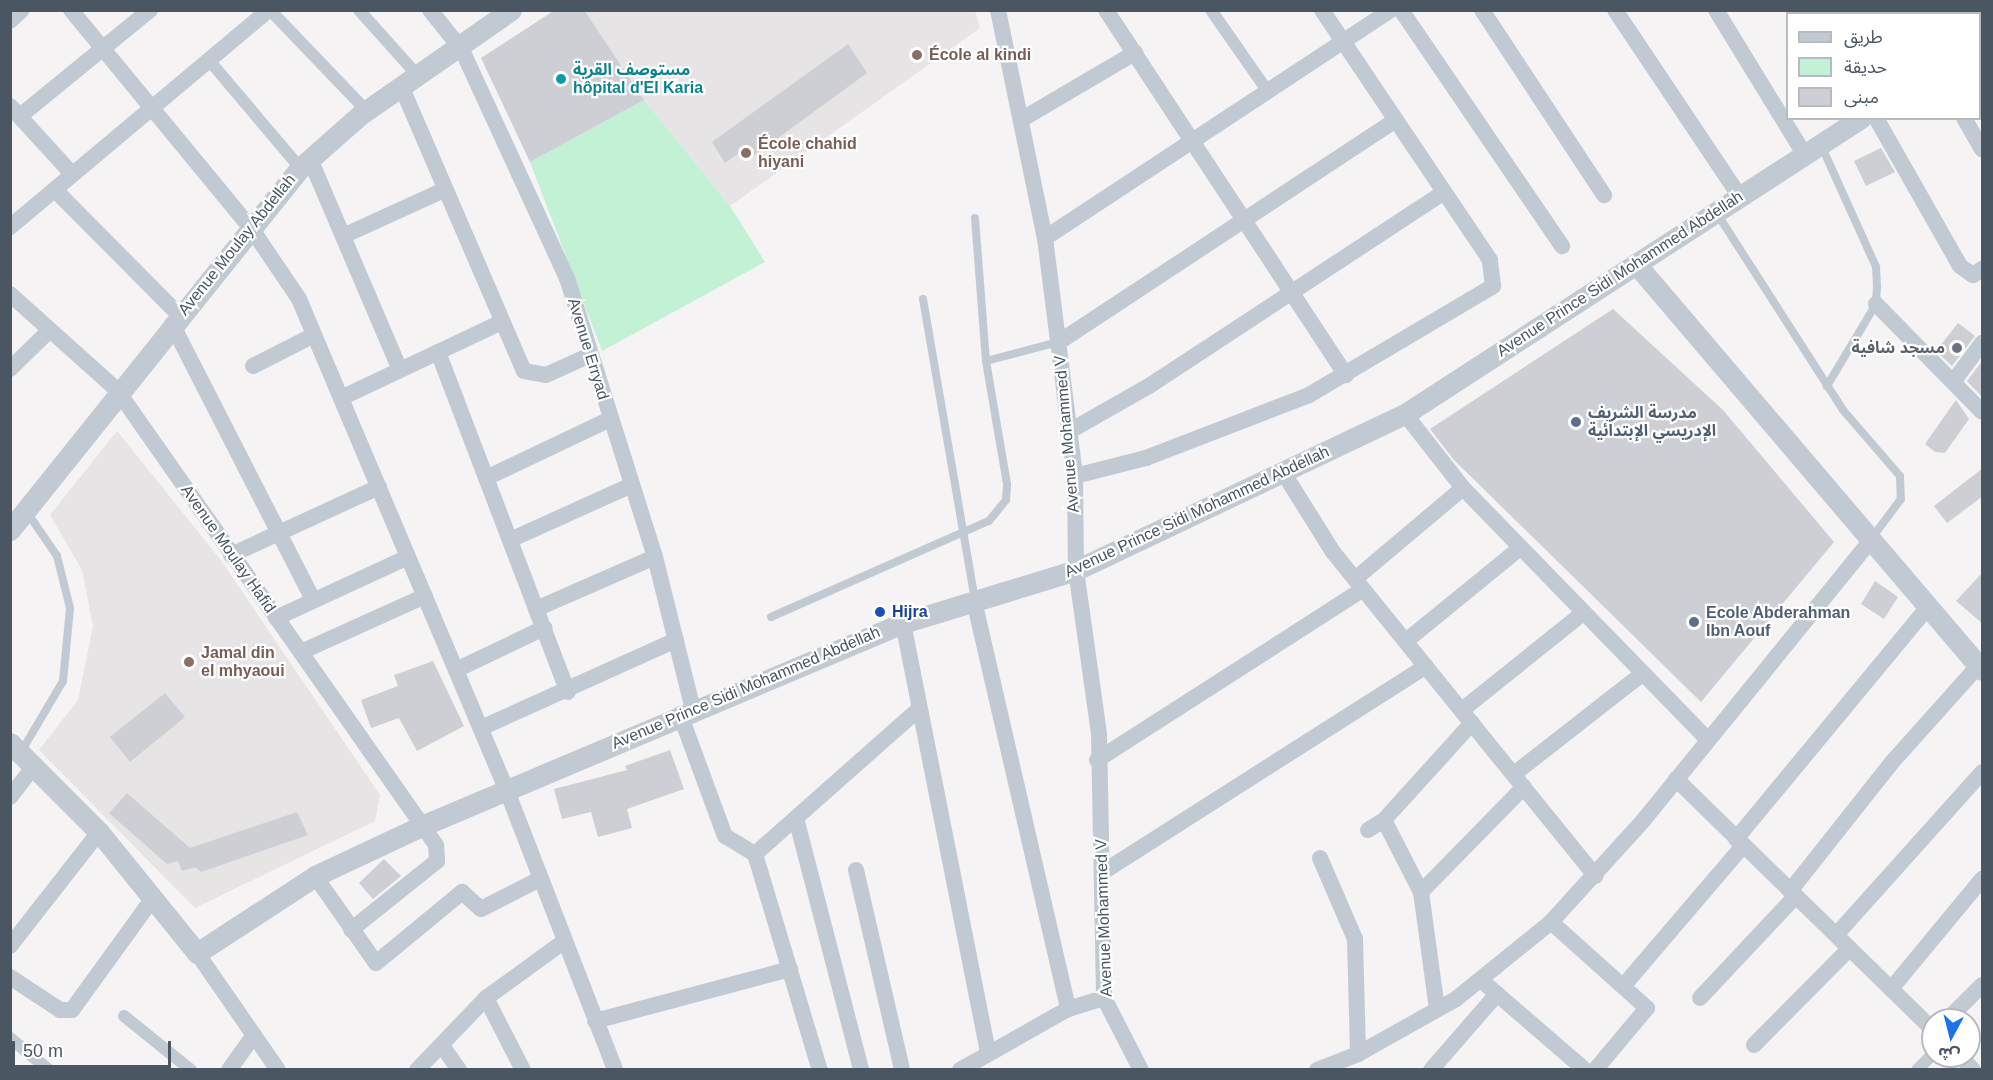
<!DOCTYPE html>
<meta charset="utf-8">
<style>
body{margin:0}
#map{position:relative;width:1993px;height:1080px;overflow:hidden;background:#f5f3f3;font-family:Arial,"Noto Sans Arabic",sans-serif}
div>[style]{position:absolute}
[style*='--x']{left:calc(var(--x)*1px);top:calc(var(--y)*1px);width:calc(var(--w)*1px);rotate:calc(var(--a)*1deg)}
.education>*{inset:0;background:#e6e4e5}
.green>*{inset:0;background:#c3f1d5}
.building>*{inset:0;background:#cdcfd5}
.service>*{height:8px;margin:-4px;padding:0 4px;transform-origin:4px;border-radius:4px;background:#c1cad2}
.pedestrian>*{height:12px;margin:-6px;padding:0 6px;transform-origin:6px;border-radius:6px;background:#c1cad2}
.minor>*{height:16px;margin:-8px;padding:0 8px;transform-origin:8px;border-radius:8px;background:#c1cad2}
.tertiary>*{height:21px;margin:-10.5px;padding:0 10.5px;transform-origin:10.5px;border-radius:10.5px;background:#c1cad2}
.dots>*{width:16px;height:16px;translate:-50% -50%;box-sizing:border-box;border:3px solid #fff;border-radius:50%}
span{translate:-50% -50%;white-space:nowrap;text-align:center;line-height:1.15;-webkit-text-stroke:4.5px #fff;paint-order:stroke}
.education-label{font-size:16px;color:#785e54;font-weight:700}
.left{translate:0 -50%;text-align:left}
.culture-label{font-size:16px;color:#0d838f;font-weight:700}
.street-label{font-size:16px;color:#4a5661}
.worship-label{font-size:16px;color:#5b616d;font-weight:700}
.right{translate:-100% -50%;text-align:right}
.service-label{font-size:16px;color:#4e5e75;font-weight:700}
.transit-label{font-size:16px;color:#164399;font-weight:700}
.frame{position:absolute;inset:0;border:12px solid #4a5661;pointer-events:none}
.legend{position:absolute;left:1786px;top:12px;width:195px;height:108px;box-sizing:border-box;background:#fff;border:2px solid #b7bbc0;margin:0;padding:8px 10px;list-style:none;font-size:18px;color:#4a5661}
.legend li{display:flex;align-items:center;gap:12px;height:30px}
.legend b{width:30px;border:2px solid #b7bbc0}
.north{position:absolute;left:1921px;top:1008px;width:60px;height:60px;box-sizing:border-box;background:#fff;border:2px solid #b7bbc0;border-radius:50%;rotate:187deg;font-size:16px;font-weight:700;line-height:24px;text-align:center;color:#4a5661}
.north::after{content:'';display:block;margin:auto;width:21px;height:27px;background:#1a73e8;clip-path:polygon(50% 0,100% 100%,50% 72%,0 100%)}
.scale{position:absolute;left:12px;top:1041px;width:159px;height:27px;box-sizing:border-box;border:3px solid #4a5661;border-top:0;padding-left:8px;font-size:18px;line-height:21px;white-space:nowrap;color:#4a5661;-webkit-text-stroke:4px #fff;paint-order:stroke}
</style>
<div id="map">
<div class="education">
<i style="clip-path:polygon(975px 10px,980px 28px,730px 206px,644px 100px,584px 11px)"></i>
<i style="clip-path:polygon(117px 431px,220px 559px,380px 795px,375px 821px,195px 908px,39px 750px,78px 700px,93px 626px,82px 570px,50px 515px)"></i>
</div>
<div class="green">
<i style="clip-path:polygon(644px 100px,730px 206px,765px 262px,602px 351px,530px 162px)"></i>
</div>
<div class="building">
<i style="clip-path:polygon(555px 10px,584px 10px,644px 100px,530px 162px,481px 58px)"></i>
<i style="clip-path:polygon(848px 44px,867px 73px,752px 157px,746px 148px,725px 163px,712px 142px)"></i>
<i style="clip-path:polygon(1881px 148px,1895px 172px,1866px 186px,1854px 161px)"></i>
<i style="clip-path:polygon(1613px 309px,1723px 410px,1834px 542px,1701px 702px,1454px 460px,1430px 429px)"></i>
<i style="clip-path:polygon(1958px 323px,1975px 336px,1952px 366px,1936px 351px)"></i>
<i style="clip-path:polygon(1983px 360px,1983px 398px,1967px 381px)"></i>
<i style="clip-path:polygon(1956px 400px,1969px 419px,1945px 453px,1935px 452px,1925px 444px)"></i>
<i style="clip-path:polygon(1983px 468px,1983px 496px,1947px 523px,1934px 506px)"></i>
<i style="clip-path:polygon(1983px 572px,1983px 624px,1956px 601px)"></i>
<i style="clip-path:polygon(1875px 581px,1898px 597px,1884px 619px,1861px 604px)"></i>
<i style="clip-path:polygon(433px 661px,464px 726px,417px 751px,399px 718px,371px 728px,361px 700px,398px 686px,394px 675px)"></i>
<i style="clip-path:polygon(165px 693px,185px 717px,130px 762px,110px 737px)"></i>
<i style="clip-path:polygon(670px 750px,684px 789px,627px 809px,632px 828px,598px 837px,591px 812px,562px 819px,554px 789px,627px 770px,625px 766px)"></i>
<i style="clip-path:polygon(127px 793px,190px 848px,297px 812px,308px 835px,201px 872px,195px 867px,182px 871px,178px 861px,167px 864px,109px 813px)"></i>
<i style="clip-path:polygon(384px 859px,401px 876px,373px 899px,359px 883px)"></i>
</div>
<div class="service">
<i style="--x:1821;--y:145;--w:134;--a:65.7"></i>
<i style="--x:1876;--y:267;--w:19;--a:87"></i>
<i style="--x:1877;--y:286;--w:18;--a:93"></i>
<i style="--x:1876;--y:304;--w:96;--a:120.9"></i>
<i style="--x:1716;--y:212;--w:235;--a:57.3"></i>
<i style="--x:1843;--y:410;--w:87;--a:49.2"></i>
<i style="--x:1900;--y:476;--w:23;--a:88"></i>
<i style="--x:1901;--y:499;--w:50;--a:126.9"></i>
<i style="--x:975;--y:218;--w:143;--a:85.6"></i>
<i style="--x:923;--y:299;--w:305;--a:80.2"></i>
<i style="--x:771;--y:617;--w:238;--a:-23.8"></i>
<i style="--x:989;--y:521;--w:27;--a:-51"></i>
<i style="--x:1006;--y:500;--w:16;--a:-86"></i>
<i style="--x:1007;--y:484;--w:125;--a:-99.7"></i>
<i style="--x:986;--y:361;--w:74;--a:-14.8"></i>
<i style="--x:21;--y:752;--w:82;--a:-59.4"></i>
<i style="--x:63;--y:681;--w:73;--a:-84.5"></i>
<i style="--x:70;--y:608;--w:54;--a:-104"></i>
<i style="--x:57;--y:556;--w:53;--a:-124.3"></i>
</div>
<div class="pedestrian">
<i style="--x:270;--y:10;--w:140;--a:46.2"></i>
<i style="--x:359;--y:10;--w:90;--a:48.2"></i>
<i style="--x:1211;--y:10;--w:101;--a:55.1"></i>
<i style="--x:208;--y:59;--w:143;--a:49.8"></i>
<i style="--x:124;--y:1016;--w:86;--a:38.9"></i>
<i style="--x:10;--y:1038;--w:50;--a:39.4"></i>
<i style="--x:1917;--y:1070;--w:23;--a:-45"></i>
</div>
<div class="minor">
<i style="--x:71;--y:10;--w:283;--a:50.5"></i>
<i style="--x:251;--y:228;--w:86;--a:55.9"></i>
<i style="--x:299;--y:299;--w:534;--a:67.08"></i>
<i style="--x:507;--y:791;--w:299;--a:68.8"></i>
<i style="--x:430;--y:10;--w:51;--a:51.3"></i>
<i style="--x:462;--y:50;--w:251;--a:65.3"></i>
<i style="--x:567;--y:278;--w:293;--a:72.5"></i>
<i style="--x:655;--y:557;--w:157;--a:76"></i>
<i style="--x:998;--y:10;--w:233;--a:78.4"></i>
<i style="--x:1045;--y:238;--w:240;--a:82.8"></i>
<i style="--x:1075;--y:476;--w:94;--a:89.4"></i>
<i style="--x:1076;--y:570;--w:166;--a:82"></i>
<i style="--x:1099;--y:734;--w:264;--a:88.9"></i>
<i style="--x:1104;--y:998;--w:81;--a:62.8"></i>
<i style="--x:1106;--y:10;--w:437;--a:56.7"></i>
<i style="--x:1401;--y:10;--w:286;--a:55.7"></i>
<i style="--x:1482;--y:10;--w:222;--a:56.6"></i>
<i style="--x:1615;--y:10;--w:225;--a:56.2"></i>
<i style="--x:1716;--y:10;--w:170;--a:58.5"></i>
<i style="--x:1826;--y:10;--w:4;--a:63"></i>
<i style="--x:1946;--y:10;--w:4;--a:63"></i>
<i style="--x:10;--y:21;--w:16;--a:-43"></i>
<i style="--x:402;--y:88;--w:308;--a:66.7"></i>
<i style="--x:524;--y:371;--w:22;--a:10"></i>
<i style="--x:546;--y:375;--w:48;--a:-24.4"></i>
<i style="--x:10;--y:106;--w:92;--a:47.6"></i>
<i style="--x:20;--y:116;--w:168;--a:-39.2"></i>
<i style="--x:1024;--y:118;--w:129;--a:-30.4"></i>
<i style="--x:1876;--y:118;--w:170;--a:60.4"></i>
<i style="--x:1960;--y:266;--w:16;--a:35"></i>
<i style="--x:1973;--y:275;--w:11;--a:-34"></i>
<i style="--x:1964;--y:118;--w:36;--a:60"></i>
<i style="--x:310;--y:159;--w:229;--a:66.9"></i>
<i style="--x:55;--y:190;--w:176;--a:45.2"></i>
<i style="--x:10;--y:227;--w:338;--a:-40"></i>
<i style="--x:343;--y:236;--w:111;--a:-24.5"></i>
<i style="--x:1045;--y:238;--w:414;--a:-33.4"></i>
<i style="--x:10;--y:294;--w:144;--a:41.9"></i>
<i style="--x:117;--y:390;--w:556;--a:54.97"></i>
<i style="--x:436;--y:845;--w:16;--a:86"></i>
<i style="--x:437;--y:861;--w:110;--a:141.3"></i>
<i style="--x:1876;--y:304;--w:151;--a:45.5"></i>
<i style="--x:172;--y:324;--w:309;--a:62.9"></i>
<i style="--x:1059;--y:342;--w:400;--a:-33.4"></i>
<i style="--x:438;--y:352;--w:364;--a:69.1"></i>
<i style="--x:253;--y:366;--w:68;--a:-26.9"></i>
<i style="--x:10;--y:369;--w:54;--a:-44.3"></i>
<i style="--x:1953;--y:382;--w:49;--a:-53.4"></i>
<i style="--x:341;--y:398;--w:176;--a:-25.3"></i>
<i style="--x:1405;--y:414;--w:94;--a:51.9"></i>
<i style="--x:1463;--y:488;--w:349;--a:45.8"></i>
<i style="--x:1068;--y:432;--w:93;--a:-29.6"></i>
<i style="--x:1149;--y:386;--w:349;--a:-33.3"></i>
<i style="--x:1283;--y:472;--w:94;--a:58"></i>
<i style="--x:1333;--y:552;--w:417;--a:51"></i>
<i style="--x:1075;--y:476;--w:73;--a:-14.2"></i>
<i style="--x:1146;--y:458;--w:175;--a:-21.1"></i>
<i style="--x:1309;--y:395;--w:214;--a:-30.6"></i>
<i style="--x:1493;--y:286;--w:26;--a:-97"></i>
<i style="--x:1490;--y:260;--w:301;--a:-123.9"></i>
<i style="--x:486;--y:478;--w:137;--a:-25.4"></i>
<i style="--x:510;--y:540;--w:134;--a:-24.3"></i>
<i style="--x:231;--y:555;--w:163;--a:-24.7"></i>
<i style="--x:1355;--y:579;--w:141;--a:-40.1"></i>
<i style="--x:975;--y:605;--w:415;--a:77"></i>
<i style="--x:536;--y:609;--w:130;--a:-23.6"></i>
<i style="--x:276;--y:618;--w:145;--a:-24.8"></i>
<i style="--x:903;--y:623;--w:439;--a:78.8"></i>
<i style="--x:1406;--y:641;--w:147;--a:-39.2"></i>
<i style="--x:301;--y:652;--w:136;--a:-24.3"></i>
<i style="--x:456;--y:670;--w:98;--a:-25.5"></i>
<i style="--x:1462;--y:710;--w:155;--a:-38.7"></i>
<i style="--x:680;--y:714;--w:130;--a:69.8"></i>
<i style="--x:725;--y:836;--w:35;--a:31"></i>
<i style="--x:755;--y:854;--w:217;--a:-41.5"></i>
<i style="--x:481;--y:728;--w:214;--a:-24.3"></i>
<i style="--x:1097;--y:760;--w:316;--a:-32.7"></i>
<i style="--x:1514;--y:774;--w:162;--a:-38"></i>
<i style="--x:1676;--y:779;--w:359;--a:44.3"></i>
<i style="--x:10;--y:797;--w:39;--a:-52"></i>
<i style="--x:796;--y:818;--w:260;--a:75.5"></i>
<i style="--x:1384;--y:820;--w:81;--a:62.8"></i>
<i style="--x:1421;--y:892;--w:118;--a:82.2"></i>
<i style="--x:1368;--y:830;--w:19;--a:-32"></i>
<i style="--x:1384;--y:820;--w:131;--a:-47.8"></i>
<i style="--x:1736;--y:839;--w:301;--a:-50.4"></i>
<i style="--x:755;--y:854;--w:226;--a:73.3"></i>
<i style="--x:1320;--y:858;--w:88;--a:66.6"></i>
<i style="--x:1355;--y:939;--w:115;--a:88.5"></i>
<i style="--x:856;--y:870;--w:205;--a:77"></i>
<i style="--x:1103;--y:872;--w:383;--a:-32.5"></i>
<i style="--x:315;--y:876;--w:106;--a:55"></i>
<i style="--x:376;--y:963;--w:112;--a:-39.5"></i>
<i style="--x:462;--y:892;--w:25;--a:42"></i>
<i style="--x:481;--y:909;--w:64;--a:-27"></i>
<i style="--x:1790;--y:891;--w:167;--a:-51.6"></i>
<i style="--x:1894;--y:760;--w:126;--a:-48.2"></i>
<i style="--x:1421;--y:892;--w:147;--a:-45.6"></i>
<i style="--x:1551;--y:922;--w:129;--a:41.9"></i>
<i style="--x:1647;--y:1008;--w:81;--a:130"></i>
<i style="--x:1836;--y:935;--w:219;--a:-48.1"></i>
<i style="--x:10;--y:946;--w:145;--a:-52"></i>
<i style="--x:197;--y:953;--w:142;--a:55.3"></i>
<i style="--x:10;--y:977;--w:60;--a:33.4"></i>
<i style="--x:60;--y:1010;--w:12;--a:0"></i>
<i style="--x:72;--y:1010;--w:138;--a:-54.1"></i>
<i style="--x:1482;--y:981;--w:136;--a:40.8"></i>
<i style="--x:1625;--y:984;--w:182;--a:-49.5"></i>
<i style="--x:1891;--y:989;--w:143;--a:-50.4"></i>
<i style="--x:486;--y:998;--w:81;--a:62.8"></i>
<i style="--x:1700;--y:998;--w:139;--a:-46.8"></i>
<i style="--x:1947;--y:1020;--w:49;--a:-45"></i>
<i style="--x:595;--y:1021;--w:202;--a:-14.9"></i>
<i style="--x:1754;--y:1045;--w:136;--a:-45.3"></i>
<i style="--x:443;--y:1047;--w:28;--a:55"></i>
<i style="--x:1960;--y:1056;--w:19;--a:47"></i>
<i style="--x:229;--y:1070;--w:43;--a:-54.5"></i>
<i style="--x:417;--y:1070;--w:100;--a:-46.2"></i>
<i style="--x:486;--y:998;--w:95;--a:-36"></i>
<i style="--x:960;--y:1070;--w:124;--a:-29.5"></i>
<i style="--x:1068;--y:1009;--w:38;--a:-17"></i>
<i style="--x:1317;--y:1070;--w:44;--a:-21.3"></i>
<i style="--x:1358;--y:1054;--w:112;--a:-29.3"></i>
<i style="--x:1456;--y:999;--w:122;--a:-39"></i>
<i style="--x:1551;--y:922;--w:135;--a:-47.7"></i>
<i style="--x:1642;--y:822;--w:362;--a:-50.9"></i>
<i style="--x:1431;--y:1070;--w:101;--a:-49"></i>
</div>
<div class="tertiary">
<i style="--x:1980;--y:35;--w:3;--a:-45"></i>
<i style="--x:1636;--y:264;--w:533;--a:49.56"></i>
<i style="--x:10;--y:530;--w:464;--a:-51.3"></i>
<i style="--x:300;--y:168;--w:80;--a:-41.5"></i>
<i style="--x:360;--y:115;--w:184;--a:-34.8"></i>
<i style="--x:10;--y:743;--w:126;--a:45"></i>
<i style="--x:99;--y:832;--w:156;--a:51"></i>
<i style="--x:197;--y:953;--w:141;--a:-33.1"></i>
<i style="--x:315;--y:876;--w:120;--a:-25.1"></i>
<i style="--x:424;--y:825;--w:520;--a:-22.87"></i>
<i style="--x:903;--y:623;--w:181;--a:-17"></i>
<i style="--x:1076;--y:570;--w:364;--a:-25.4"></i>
<i style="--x:1405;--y:414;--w:544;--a:-32.99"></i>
</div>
<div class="dots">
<i style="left:917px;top:55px;background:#8d6e63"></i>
<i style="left:561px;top:79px;background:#0f9aa8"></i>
<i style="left:746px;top:153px;background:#8d6e63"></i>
<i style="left:1957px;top:348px;background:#6b7280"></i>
<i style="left:1576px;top:422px;background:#5c6f8a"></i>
<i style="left:880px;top:612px;background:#1a4fb4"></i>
<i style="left:1694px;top:622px;background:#5c6f8a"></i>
<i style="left:189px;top:662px;background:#8d6e63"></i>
</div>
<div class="education-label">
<span class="left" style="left:929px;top:55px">École al kindi</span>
<span class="left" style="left:758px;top:153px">École chahid<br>hiyani</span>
<span class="left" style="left:201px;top:662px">Jamal din<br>el mhyaoui</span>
</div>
<div class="culture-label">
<span class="left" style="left:573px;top:79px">مستوصف القرية<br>hôpital d'El Karia</span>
</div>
<div class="street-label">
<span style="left:237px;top:245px;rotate:-51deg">Avenue Moulay Abdellah</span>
<span style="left:1620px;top:274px;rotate:-33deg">Avenue Prince Sidi Mohammed Abdellah</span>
<span style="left:588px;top:349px;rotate:73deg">Avenue Erryad</span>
<span style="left:1067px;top:434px;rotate:-95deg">Avenue Mohammed V</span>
<span style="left:1197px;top:512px;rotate:-25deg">Avenue Prince Sidi Mohammed Abdellah</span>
<span style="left:228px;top:549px;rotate:55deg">Avenue Moulay Hafid</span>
<span style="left:746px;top:688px;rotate:-23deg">Avenue Prince Sidi Mohammed Abdellah</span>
<span style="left:1104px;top:918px;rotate:-92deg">Avenue Mohammed V</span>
</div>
<div class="worship-label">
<span class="right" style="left:1945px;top:348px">مسجد شافية</span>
</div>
<div class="service-label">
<span class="left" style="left:1588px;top:422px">مدرسة الشريف<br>الإدريسي الإبتدائية</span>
<span class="left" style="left:1706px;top:622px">Ecole Abderahman<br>Ibn Aouf</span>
</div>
<div class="transit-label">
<span class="left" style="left:892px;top:612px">Hijra</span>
</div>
<div class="frame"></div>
<ul class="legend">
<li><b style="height:8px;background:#c1cad2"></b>طريق</li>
<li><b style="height:16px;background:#c3f1d5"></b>حديقة</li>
<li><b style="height:16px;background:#cdcfd5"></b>مبنى</li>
</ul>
<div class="north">ش</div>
<div class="scale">50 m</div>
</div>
